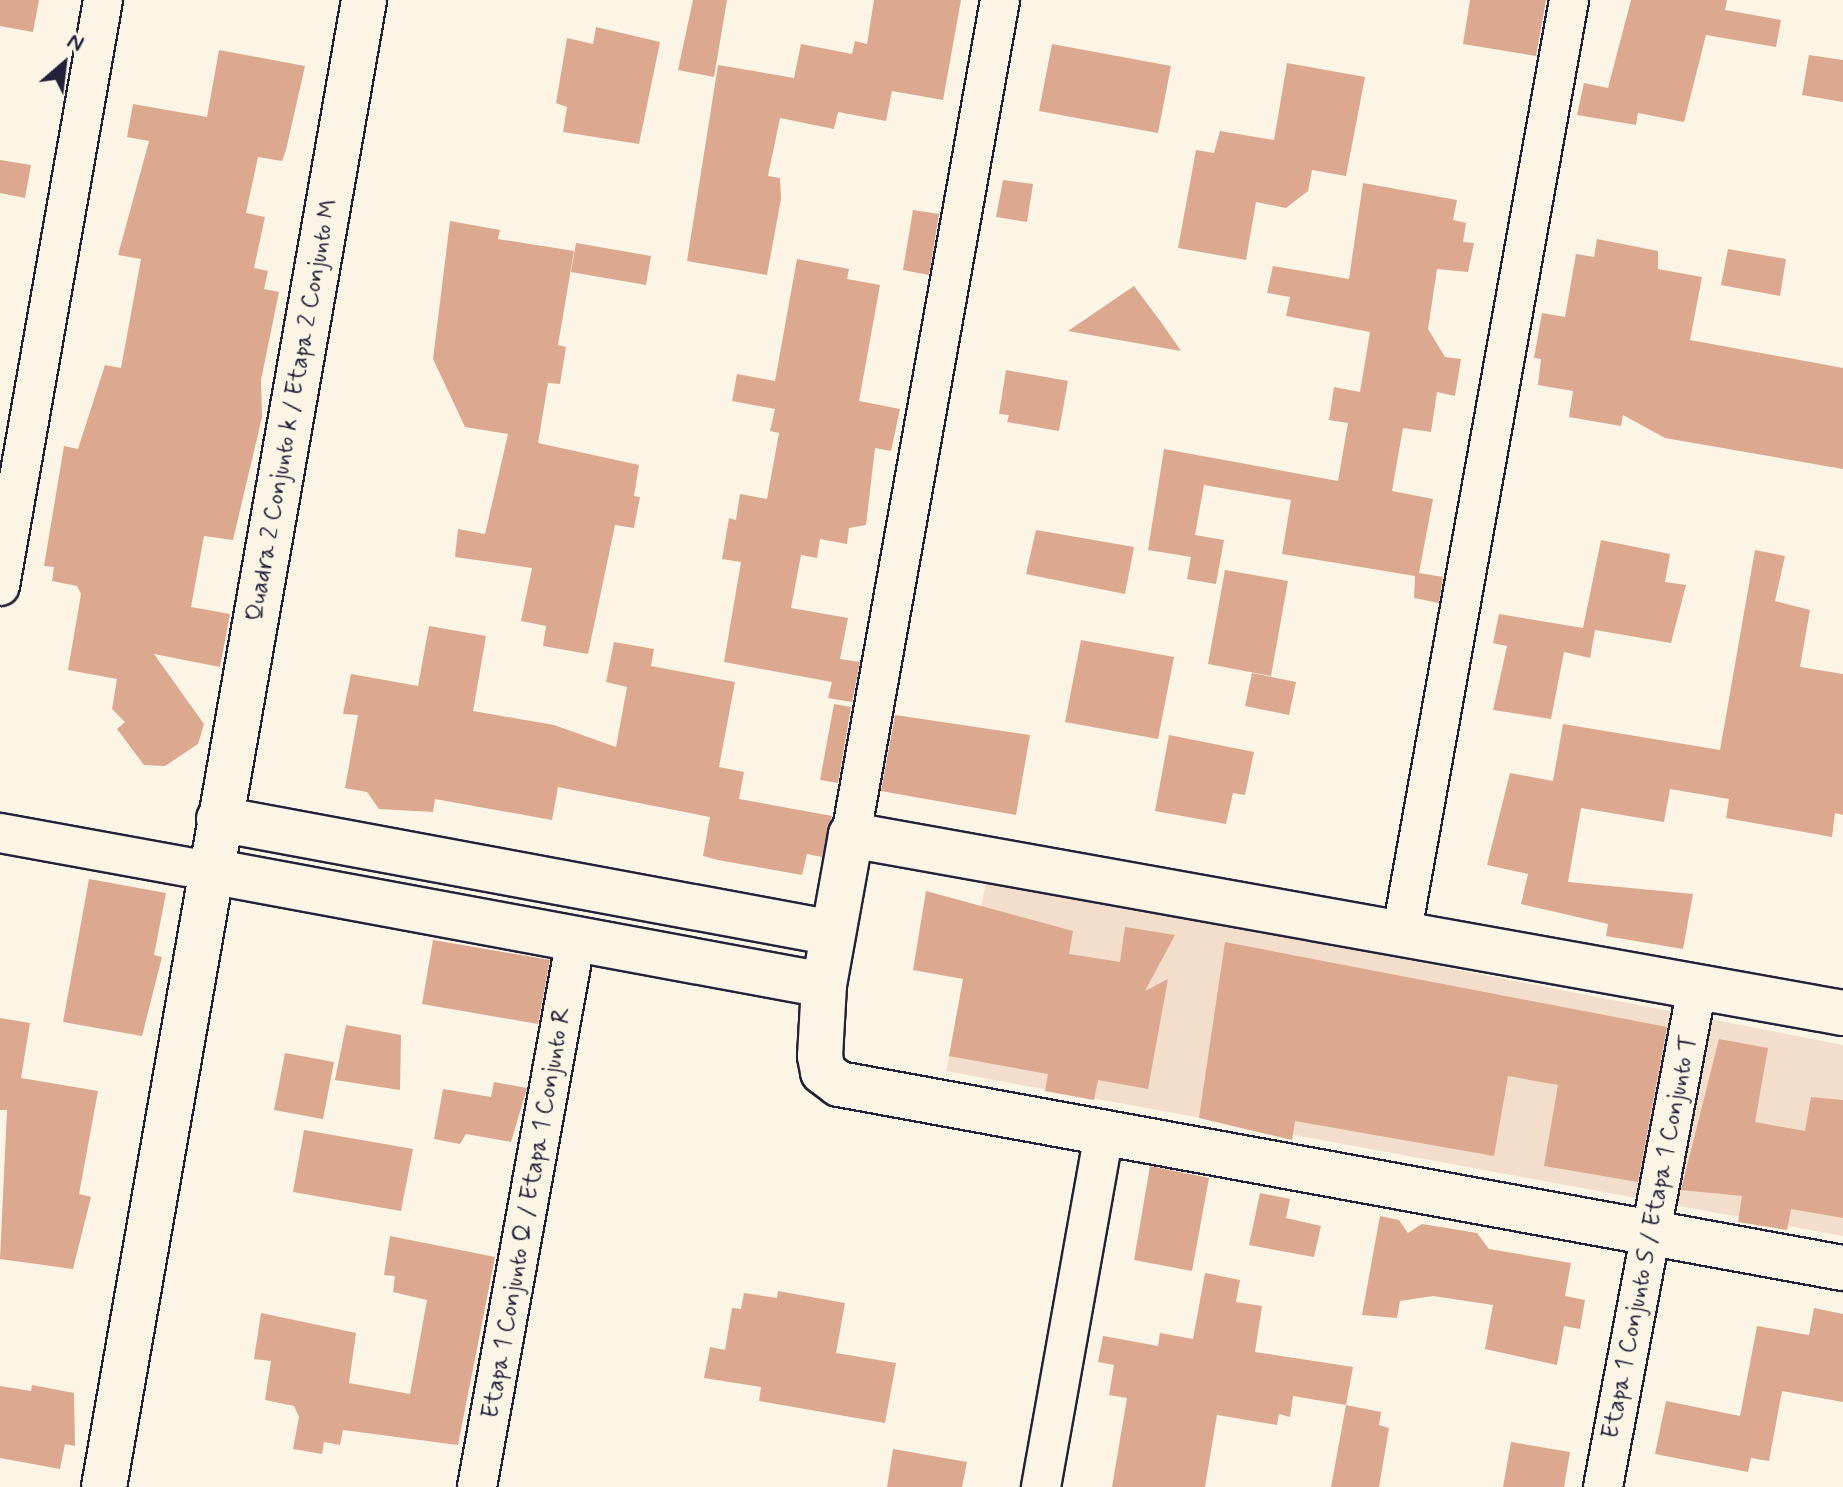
<!DOCTYPE html>
<style>
body{margin:0}
#map{position:relative;width:1843px;height:1487px;overflow:hidden;background:#fcf5e5;font-family:Mynerve,sans-serif}
div>[style]{position:absolute}
[style*='--x']{left:calc(var(--x)*1px);top:calc(var(--y)*1px);width:calc(var(--w)*1px);rotate:calc(var(--a)*1deg)}
.built>*{inset:0;background:#f2decb}
.building>*{inset:0;background:#dca88f}
.roads{filter:drop-shadow(2px 0 #22223b) drop-shadow(-2px 0 #22223b) drop-shadow(0 2px #22223b) drop-shadow(0 -2px #22223b)}
.street>*{height:38px;margin:-19px;padding:0 19px;transform-origin:19px;border-radius:19px;background:#fcf5e5}
.secondary>*{height:44px;margin:-22px;padding:0 22px;transform-origin:22px;border-radius:22px;background:#fcf5e5}
span{translate:-50% -50%;white-space:nowrap;text-align:center;line-height:1.15;-webkit-text-stroke:6px #fcf5e5;paint-order:stroke}
.street-label{font-size:24px;color:#22223b}
.north{position:absolute;left:24px;top:24px;width:80px;height:80px;-webkit-text-stroke:6px #fcf5e5;paint-order:stroke;rotate:28deg;font-size:22px;font-weight:700;line-height:32px;text-align:center;color:#22223b}
.north::after{content:'';display:block;margin:auto;width:28px;height:36px;background:#22223b;clip-path:polygon(50% 0,100% 100%,50% 72%,0 100%)}
</style>
<div id="map">
<div class="built">
<i style="clip-path:polygon(987px 878px,1843px 1045px,1843px 1236px,946px 1071px)"></i>
</div>
<div class="building">
<i style="clip-path:polygon(0 0,39px 0,33px 32px,0 26px)"></i>
<i style="clip-path:polygon(693px 0,727px 0,714px 77px,678px 70px)"></i>
<i style="clip-path:polygon(874px 0,961px 0,943px 100px,892px 91px,886px 121px,838px 112px,834px 129px,780px 118px,768px 176px,780px 178px,781px 199px,767px 275px,687px 261px,718px 65px,794px 78px,801px 44px,852px 54px,855px 41px,867px 44px)"></i>
<i style="clip-path:polygon(1470px 0,1546px 0,1536px 56px,1463px 44px)"></i>
<i style="clip-path:polygon(1631px 0,1727px 0,1725px 10px,1781px 20px,1776px 47px,1706px 35px,1684px 122px,1638px 113px,1636px 125px,1577px 115px,1584px 83px,1608px 88px)"></i>
<i style="clip-path:polygon(596px 27px,660px 42px,639px 144px,563px 132px,567px 107px,556px 103px,567px 38px,593px 44px)"></i>
<i style="clip-path:polygon(1052px 44px,1171px 66px,1158px 133px,1039px 111px)"></i>
<i style="clip-path:polygon(219px 50px,305px 66px,286px 150px,282px 161px,258px 157px,246px 213px,265px 217px,254px 268px,268px 271px,264px 289px,279px 292px,261px 380px,262px 417px,233px 540px,204px 536px,191px 607px,230px 614px,220px 667px,154px 654px,204px 724px,198px 744px,165px 766px,144px 765px,117px 729px,125px 722px,112px 709px,117px 679px,68px 670px,81px 594px,77px 586px,52px 581px,54px 567px,44px 566px,64px 446px,78px 449px,105px 365px,121px 368px,141px 259px,118px 255px,149px 141px,127px 137px,133px 104px,207px 117px)"></i>
<i style="clip-path:polygon(1809px 55px,1843px 60px,1843px 102px,1802px 95px)"></i>
<i style="clip-path:polygon(1287px 63px,1365px 77px,1346px 176px,1312px 170px,1308px 191px,1286px 208px,1256px 202px,1246px 260px,1178px 248px,1196px 150px,1214px 153px,1220px 131px,1274px 140px)"></i>
<i style="clip-path:polygon(0 160px,31px 165px,25px 198px,0 193px)"></i>
<i style="clip-path:polygon(1003px 180px,1033px 184px,1027px 222px,996px 217px)"></i>
<i style="clip-path:polygon(1363px 183px,1457px 200px,1453px 220px,1466px 223px,1463px 242px,1474px 243px,1468px 272px,1437px 269px,1428px 329px,1445px 357px,1461px 359px,1455px 396px,1437px 392px,1431px 432px,1403px 428px,1392px 491px,1433px 499px,1419px 573px,1443px 577px,1439px 603px,1414px 598px,1415px 576px,1282px 554px,1291px 500px,1204px 485px,1195px 535px,1224px 540px,1216px 584px,1187px 579px,1191px 557px,1148px 550px,1164px 449px,1338px 481px,1348px 423px,1329px 420px,1334px 387px,1360px 392px,1370px 332px,1286px 316px,1290px 297px,1267px 293px,1273px 266px,1349px 279px)"></i>
<i style="clip-path:polygon(913px 210px,939px 214px,929px 275px,903px 270px)"></i>
<i style="clip-path:polygon(450px 221px,500px 230px,498px 239px,574px 251px,558px 345px,566px 347px,560px 384px,548px 383px,538px 443px,639px 465px,634px 496px,640px 497px,634px 528px,615px 525px,588px 654px,543px 646px,546px 626px,521px 621px,532px 568px,455px 557px,458px 529px,485px 534px,508px 434px,465px 427px,433px 359px)"></i>
<i style="clip-path:polygon(1597px 239px,1658px 251px,1658px 269px,1702px 277px,1690px 340px,1843px 368px,1843px 469px,1665px 438px,1623px 415px,1621px 426px,1569px 417px,1573px 391px,1538px 385px,1541px 359px,1534px 358px,1542px 313px,1565px 317px,1576px 254px,1594px 257px)"></i>
<i style="clip-path:polygon(576px 243px,651px 256px,646px 285px,571px 272px)"></i>
<i style="clip-path:polygon(1728px 249px,1786px 259px,1780px 296px,1721px 285px)"></i>
<i style="clip-path:polygon(797px 259px,849px 269px,847px 279px,880px 285px,859px 401px,900px 409px,891px 451px,875px 448px,866px 525px,849px 528px,847px 544px,820px 539px,817px 558px,801px 555px,791px 608px,848px 618px,840px 659px,860px 662px,852px 702px,828px 698px,832px 682px,724px 662px,741px 562px,722px 559px,729px 518px,736px 520px,740px 494px,767px 499px,779px 433px,770px 431px,775px 409px,732px 401px,737px 374px,775px 381px)"></i>
<i style="clip-path:polygon(1134px 286px,1161px 322px,1181px 351px,1068px 331px)"></i>
<i style="clip-path:polygon(1006px 370px,1068px 381px,1059px 431px,1007px 422px,1009px 415px,999px 414px)"></i>
<i style="clip-path:polygon(1036px 530px,1134px 547px,1125px 594px,1026px 574px)"></i>
<i style="clip-path:polygon(1601px 540px,1670px 554px,1665px 582px,1686px 585px,1671px 643px,1595px 630px,1590px 658px,1564px 652px,1551px 719px,1493px 710px,1507px 646px,1493px 643px,1499px 614px,1583px 628px)"></i>
<i style="clip-path:polygon(1755px 550px,1785px 556px,1775px 601px,1810px 610px,1800px 667px,1843px 674px,1843px 815px,1835px 813px,1832px 837px,1726px 818px,1729px 799px,1670px 789px,1664px 822px,1581px 808px,1568px 882px,1693px 894px,1683px 949px,1606px 936px,1608px 924px,1521px 904px,1528px 874px,1487px 865px,1510px 773px,1553px 781px,1563px 724px,1720px 750px)"></i>
<i style="clip-path:polygon(1225px 570px,1288px 581px,1271px 676px,1208px 664px)"></i>
<i style="clip-path:polygon(429px 626px,486px 636px,473px 711px,554px 725px,616px 747px,627px 687px,606px 682px,614px 642px,654px 649px,651px 666px,735px 682px,719px 767px,744px 772px,739px 799px,832px 816px,822px 857px,807px 854px,802px 875px,718px 860px,703px 856px,710px 817px,558px 787px,552px 820px,435px 799px,433px 812px,379px 809px,367px 792px,345px 788px,358px 715px,343px 714px,351px 674px,418px 686px)"></i>
<i style="clip-path:polygon(1081px 640px,1174px 657px,1158px 739px,1065px 722px)"></i>
<i style="clip-path:polygon(1252px 673px,1296px 682px,1289px 715px,1245px 706px)"></i>
<i style="clip-path:polygon(834px 704px,851px 707px,838px 783px,820px 780px)"></i>
<i style="clip-path:polygon(895px 715px,1030px 735px,1016px 815px,881px 791px)"></i>
<i style="clip-path:polygon(1169px 735px,1254px 752px,1245px 795px,1233px 793px,1226px 824px,1155px 811px)"></i>
<i style="clip-path:polygon(89px 879px,166px 893px,154px 955px,162px 957px,142px 1036px,63px 1022px)"></i>
<i style="clip-path:polygon(926px 891px,1073px 931px,1069px 954px,1120px 962px,1125px 927px,1175px 935px,1145px 991px,1168px 979px,1148px 1089px,1098px 1080px,1094px 1100px,1045px 1091px,1048px 1074px,949px 1056px,963px 979px,913px 970px)"></i>
<i style="clip-path:polygon(433px 940px,550px 960px,538px 1024px,422px 1004px)"></i>
<i style="clip-path:polygon(1225px 942px,1667px 1027px,1638px 1182px,1544px 1166px,1558px 1085px,1508px 1076px,1494px 1156px,1295px 1121px,1292px 1140px,1199px 1118px)"></i>
<i style="clip-path:polygon(0 1018px,30px 1023px,21px 1078px,98px 1091px,79px 1194px,91px 1197px,73px 1269px,0 1259px,7px 1110px,0 1110px)"></i>
<i style="clip-path:polygon(346px 1025px,401px 1035px,400px 1090px,335px 1080px)"></i>
<i style="clip-path:polygon(1719px 1039px,1768px 1048px,1755px 1122px,1805px 1131px,1811px 1097px,1843px 1100px,1843px 1218px,1791px 1209px,1787px 1230px,1738px 1222px,1742px 1196px,1681px 1190px)"></i>
<i style="clip-path:polygon(285px 1053px,334px 1062px,323px 1119px,274px 1110px)"></i>
<i style="clip-path:polygon(494px 1082px,527px 1088px,511px 1142px,466px 1134px,460px 1144px,434px 1139px,443px 1089px,491px 1097px)"></i>
<i style="clip-path:polygon(304px 1130px,413px 1149px,401px 1211px,293px 1192px)"></i>
<i style="clip-path:polygon(1150px 1166px,1209px 1178px,1192px 1271px,1134px 1260px)"></i>
<i style="clip-path:polygon(1260px 1193px,1290px 1199px,1286px 1218px,1321px 1226px,1314px 1257px,1249px 1245px)"></i>
<i style="clip-path:polygon(1380px 1216px,1399px 1220px,1408px 1233px,1422px 1224px,1477px 1233px,1489px 1249px,1571px 1263px,1565px 1296px,1585px 1300px,1580px 1329px,1564px 1326px,1557px 1365px,1485px 1349px,1493px 1305px,1433px 1296px,1400px 1301px,1397px 1318px,1362px 1315px)"></i>
<i style="clip-path:polygon(390px 1236px,495px 1257px,458px 1445px,343px 1430px,340px 1445px,324px 1442px,322px 1454px,293px 1449px,299px 1417px,294px 1406px,265px 1400px,271px 1361px,254px 1359px,261px 1313px,356px 1333px,349px 1383px,410px 1394px,427px 1300px,393px 1292px,395px 1276px,384px 1275px)"></i>
<i style="clip-path:polygon(1205px 1273px,1240px 1280px,1236px 1302px,1262px 1306px,1255px 1352px,1353px 1367px,1346px 1405px,1293px 1396px,1290px 1417px,1279px 1414px,1277px 1425px,1217px 1415px,1205px 1487px,1112px 1487px,1127px 1398px,1109px 1395px,1114px 1365px,1098px 1362px,1103px 1336px,1158px 1346px,1160px 1333px,1193px 1339px)"></i>
<i style="clip-path:polygon(778px 1291px,845px 1303px,836px 1353px,896px 1363px,885px 1423px,759px 1401px,761px 1387px,704px 1378px,710px 1347px,725px 1350px,732px 1308px,741px 1309px,744px 1293px,777px 1298px)"></i>
<i style="clip-path:polygon(1814px 1308px,1843px 1314px,1843px 1402px,1782px 1391px,1769px 1461px,1751px 1458px,1748px 1472px,1655px 1454px,1666px 1401px,1740px 1416px,1757px 1326px,1809px 1335px)"></i>
<i style="clip-path:polygon(32px 1385px,74px 1393px,75px 1446px,65px 1444px,60px 1469px,0 1458px,0 1386px,31px 1391px)"></i>
<i style="clip-path:polygon(1346px 1405px,1381px 1412px,1379px 1425px,1389px 1428px,1379px 1487px,1331px 1487px)"></i>
<i style="clip-path:polygon(1511px 1442px,1570px 1452px,1564px 1487px,1503px 1487px)"></i>
<i style="clip-path:polygon(893px 1449px,967px 1462px,962px 1487px,887px 1487px)"></i>
</div>
<div class="roads">
<div class="street">
<i style="--x:0;--y:586;--w:595;--a:-80.03"></i>
<i style="--x:0;--y:833;--w:213;--a:10.3"></i>
<i style="--x:851;--y:835;--w:848;--a:-79.88"></i>
<i style="--x:1402;--y:931;--w:946;--a:-79.83"></i>
<i style="--x:477;--y:1487;--w:558;--a:-79.78"></i>
<i style="--x:1041;--y:1487;--w:358;--a:-79.9"></i>
<i style="--x:1603;--y:1487;--w:509;--a:-79.35"></i>
</div>
<div class="secondary">
<i style="--x:219;--y:819;--w:624;--a:10.52"></i>
<i style="--x:210;--y:871;--w:624;--a:10.52"></i>
<i style="--x:1843;--y:1013;--w:1008;--a:-169.83"></i>
<i style="--x:851;--y:835;--w:152;--a:100.2"></i>
<i style="--x:824;--y:985;--w:71;--a:93.2"></i>
<i style="--x:820;--y:1056;--w:16;--a:79"></i>
<i style="--x:823;--y:1072;--w:20;--a:37"></i>
<i style="--x:839;--y:1084;--w:1021;--a:10.39"></i>
<i style="--x:104;--y:1487;--w:1510;--a:-80.08"></i>
</div>
</div>
<div class="street-label">
<span style="left:292px;top:410px;rotate:-80deg">Quadra 2 Conjunto k / Etapa 2 Conjunto M</span>
<span style="left:527px;top:1213px;rotate:-80deg">Etapa 1 Conjunto Q / Etapa 1 Conjunto R</span>
<span style="left:1650px;top:1237px;rotate:-79deg">Etapa 1 Conjunto S / Etapa 1 Conjunto T</span>
</div>
<div class="north">N</div>
</div>
